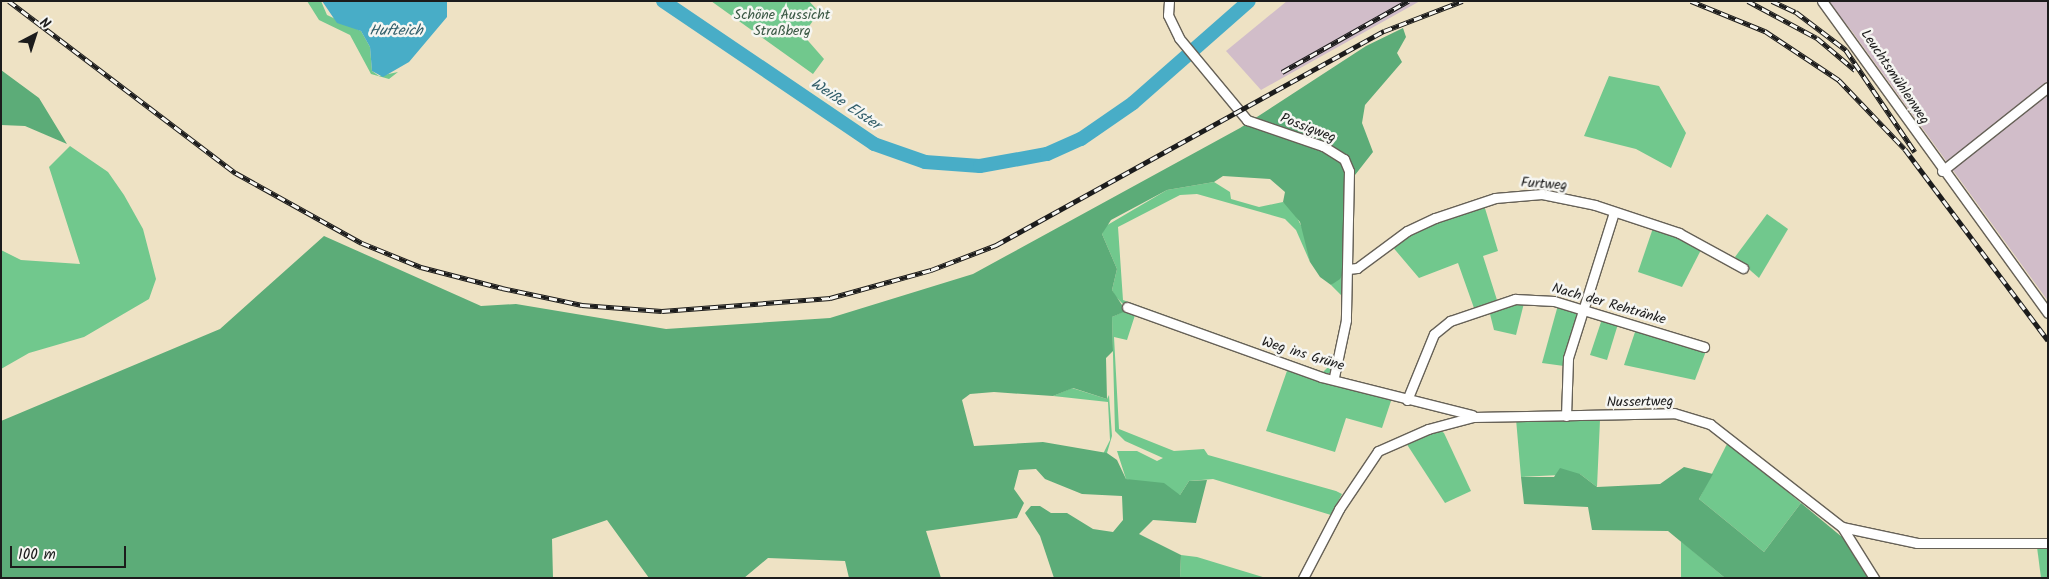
<!DOCTYPE html>
<meta charset="utf-8">
<style>
body{margin:0}
#map{position:relative;width:2049px;height:579px;overflow:hidden;background:#eee2c4;font-family:Kalam,sans-serif}
div>[style]{position:absolute}
[style*='--x']{left:calc(var(--x)*1px);top:calc(var(--y)*1px);width:calc(var(--w)*1px);rotate:calc(var(--a)*1deg)}
.industrial>*{inset:0;background:#d1bdc9}
.green>*{inset:0;background:#71c88d}
.forest>*{inset:0;background:#5cac78}
.water>*{inset:0;background:#48adc7}
.river>*{height:14px;margin:-7px;padding:0 7px;transform-origin:7px;border-radius:7px;background:#48adc7}
.roads{filter:drop-shadow(1px 0 #666157) drop-shadow(-1px 0 #666157) drop-shadow(0 1px #666157) drop-shadow(0 -1px #666157)}
.minor>*{height:9px;margin:-4.5px;padding:0 4.5px;transform-origin:4.5px;border-radius:4.5px;background:#fff}
.rail>*{height:4.5px;margin-top:-2.25px;transform-origin:0;background:repeating-linear-gradient(90deg,#f6f6f2 0 8px,#1c1c1c 0 16px);box-sizing:border-box;border-block:1px solid #1c1c1c}
span{translate:-50% -50%;white-space:nowrap;text-align:center;line-height:1.15;-webkit-text-stroke:5px #f6f6f2;paint-order:stroke}
.park-label{font-size:14px;color:#3a5844}
.street-label{font-size:14px;color:#1c1c1c}
.water-label{font-size:15px;color:#305d69;font-style:italic}
.frame{position:absolute;inset:0;border:2px solid #1c1c1c;pointer-events:none}
.north{position:absolute;left:10px;top:10px;width:50px;height:50px;-webkit-text-stroke:4px #f6f6f2;paint-order:stroke;rotate:40deg;font-size:14px;font-weight:700;line-height:20px;text-align:center;color:#1c1c1c}
.north::after{content:'';display:block;margin:auto;width:18px;height:22px;background:#1c1c1c;clip-path:polygon(50% 0,100% 100%,50% 72%,0 100%)}
.scale{position:absolute;left:10px;top:546px;width:116px;height:22px;box-sizing:border-box;border:2px solid #1c1c1c;border-top:0;padding-left:6px;font-size:15px;line-height:18px;white-space:nowrap;color:#1c1c1c;-webkit-text-stroke:4px #f6f6f2;paint-order:stroke}
</style>
<div id="map">
<div class="industrial">
<i style="clip-path:polygon(1287px 1px,1420px 1px,1261px 90px,1226px 51px)"></i>
<i style="clip-path:polygon(1827px 1px,2048px 1px,2048px 301px,1851px 30px)"></i>
</div>
<div class="green">
<i style="clip-path:polygon(307px 1px,321px 1px,327px 15px,361px 31px,370px 47px,372px 71px,379px 76px,398px 72px,389px 79px,371px 74px,350px 35px,319px 20px)"></i>
<i style="clip-path:polygon(711px 1px,809px 1px,819px 12px,803px 35px,824px 59px,813px 74px)"></i>
<i style="clip-path:polygon(1609px 76px,1659px 86px,1686px 133px,1671px 168px,1636px 149px,1584px 136px)"></i>
<i style="clip-path:polygon(70px 146px,108px 172px,124px 195px,143px 229px,156px 279px,149px 299px,84px 337px,29px 353px,1px 369px,1px 250px,21px 260px,80px 264px,49px 167px)"></i>
<i style="clip-path:polygon(1214px 182px,1230px 192px,1231px 199px,1259px 207px,1283px 202px,1292px 208px,1307px 237px,1310px 262px,1296px 230px,1285px 219px,1197px 194px,1180px 195px,1118px 227px,1123px 300px,1323px 372px,1336px 359px,1341px 332px,1342px 296px,1331px 285px,1344px 272px,1342px 344px,1331px 373px,1320px 374px,1289px 364px,1124px 305px,1115px 296px,1112px 290px,1117px 269px,1102px 234px,1104px 227px,1167px 190px)"></i>
<i style="clip-path:polygon(1484px 205px,1498px 251px,1483px 256px,1497px 300px,1474px 308px,1458px 263px,1419px 278px,1391px 245px,1411px 230px)"></i>
<i style="clip-path:polygon(1767px 214px,1788px 229px,1759px 278px,1735px 257px)"></i>
<i style="clip-path:polygon(1653px 228px,1703px 246px,1682px 287px,1638px 272px)"></i>
<i style="clip-path:polygon(1525px 299px,1516px 335px,1494px 330px,1489px 310px)"></i>
<i style="clip-path:polygon(1558px 305px,1575px 310px,1577px 316px,1564px 366px,1542px 363px)"></i>
<i style="clip-path:polygon(1127px 310px,1136px 312px,1127px 340px,1114px 337px,1119px 429px,1174px 451px,1204px 449px,1208px 455px,1336px 491px,1342px 494px,1331px 515px,1213px 479px,1189px 481px,1180px 495px,1126px 479px,1117px 451px,1137px 451px,1157px 461px,1163px 458px,1125px 441px,1115px 431px,1112px 317px)"></i>
<i style="clip-path:polygon(1602px 319px,1618px 324px,1607px 360px,1590px 355px)"></i>
<i style="clip-path:polygon(1636px 329px,1706px 351px,1695px 380px,1624px 365px)"></i>
<i style="clip-path:polygon(1288px 368px,1392px 398px,1382px 428px,1346px 418px,1335px 452px,1266px 431px)"></i>
<i style="clip-path:polygon(1072px 388px,1107px 399px,1109px 395px,1112px 436px,1107px 453px,1103px 454px,1110px 440px,1108px 402px,1053px 396px)"></i>
<i style="clip-path:polygon(1516px 419px,1600px 420px,1597px 487px,1580px 474px,1521px 477px)"></i>
<i style="clip-path:polygon(1436px 428px,1444px 433px,1471px 491px,1445px 503px,1406px 443px)"></i>
<i style="clip-path:polygon(1728px 442px,1801px 503px,1764px 552px,1699px 499px)"></i>
<i style="clip-path:polygon(1681px 541px,1725px 578px,1681px 578px)"></i>
<i style="clip-path:polygon(2037px 547px,2048px 547px,2048px 578px,2041px 578px)"></i>
<i style="clip-path:polygon(1181px 555px,1197px 557px,1266px 578px,1180px 578px)"></i>
</div>
<div class="forest">
<i style="clip-path:polygon(1403px 28px,1406px 37px,1397px 53px,1402px 62px,1365px 105px,1362px 123px,1373px 152px,1355px 175px,1344px 272px,1340px 279px,1331px 285px,1320px 277px,1310px 262px,1300px 222px,1283px 202px,1285px 192px,1270px 179px,1223px 176px,1214px 182px,1167px 190px,1111px 220px,1102px 234px,1117px 269px,1112px 290px,1126px 311px,1112px 317px,1113px 351px,1106px 358px,1107px 399px,1073px 388px,1053px 396px,994px 392px,970px 394px,962px 400px,974px 446px,1043px 442px,1107px 453px,1117px 460px,1126px 479px,1164px 483px,1180px 495px,1189px 481px,1207px 480px,1196px 523px,1153px 520px,1139px 534px,1181px 555px,1180px 578px,1054px 578px,1040px 536px,1025px 513px,1031px 506px,1040px 506px,1051px 513px,1067px 513px,1093px 529px,1113px 532px,1123px 520px,1122px 496px,1082px 494px,1045px 479px,1036px 469px,1019px 470px,1014px 489px,1024px 503px,1017px 518px,926px 531px,941px 578px,849px 578px,845px 561px,768px 558px,744px 578px,649px 578px,607px 520px,552px 539px,553px 578px,1px 578px,1px 421px,220px 329px,324px 236px,481px 306px,516px 304px,666px 329px,830px 318px,973px 274px,1240px 128px,1366px 46px)"></i>
<i style="clip-path:polygon(1px 70px,39px 98px,67px 144px,25px 126px,1px 125px)"></i>
<i style="clip-path:polygon(1684px 467px,1713px 474px,1699px 499px,1764px 552px,1801px 503px,1842px 537px,1871px 578px,1725px 578px,1668px 531px,1592px 530px,1588px 507px,1524px 504px,1521px 477px,1554px 477px,1560px 468px,1580px 474px,1597px 487px,1660px 484px)"></i>
</div>
<div class="water">
<i style="clip-path:polygon(322px 1px,447px 1px,447px 17px,409px 62px,383px 77px,372px 71px,370px 47px,361px 31px,337px 23px)"></i>
</div>
<div class="river">
<i style="--x:663;--y:1;--w:255;--a:34.1"></i>
<i style="--x:874;--y:144;--w:54;--a:19.4"></i>
<i style="--x:925;--y:162;--w:55;--a:4.2"></i>
<i style="--x:980;--y:166;--w:68;--a:-10.2"></i>
<i style="--x:1047;--y:154;--w:37;--a:-24"></i>
<i style="--x:1081;--y:139;--w:63;--a:-34.7"></i>
<i style="--x:1133;--y:103;--w:154;--a:-41.3"></i>
</div>
<div class="roads">
<div class="minor">
<i style="--x:1169;--y:1;--w:14;--a:94"></i>
<i style="--x:1168;--y:15;--w:25;--a:64"></i>
<i style="--x:1179;--y:38;--w:107;--a:50.3"></i>
<i style="--x:1247;--y:120;--w:80;--a:18.9"></i>
<i style="--x:1323;--y:146;--w:25;--a:32"></i>
<i style="--x:1344;--y:159;--w:13;--a:67"></i>
<i style="--x:1349;--y:171;--w:149;--a:91.2"></i>
<i style="--x:1346;--y:320;--w:58;--a:101.9"></i>
<i style="--x:1822;--y:1;--w:385;--a:54.1"></i>
<i style="--x:1942;--y:171;--w:135;--a:-38.4"></i>
<i style="--x:1348;--y:269;--w:9;--a:-6"></i>
<i style="--x:1357;--y:268;--w:62;--a:-36.5"></i>
<i style="--x:1407;--y:231;--w:31;--a:-25"></i>
<i style="--x:1435;--y:218;--w:63;--a:-18.4"></i>
<i style="--x:1495;--y:198;--w:47;--a:-4.9"></i>
<i style="--x:1542;--y:194;--w:54;--a:11.7"></i>
<i style="--x:1595;--y:205;--w:89;--a:18.4"></i>
<i style="--x:1679;--y:233;--w:73;--a:28.7"></i>
<i style="--x:1127;--y:307;--w:206;--a:19.8"></i>
<i style="--x:1321;--y:377;--w:156;--a:14.1"></i>
<i style="--x:1407;--y:400;--w:71;--a:-67.8"></i>
<i style="--x:1434;--y:334;--w:21;--a:-39"></i>
<i style="--x:1450;--y:321;--w:69;--a:-18.7"></i>
<i style="--x:1515;--y:299;--w:39;--a:3"></i>
<i style="--x:1554;--y:301;--w:157;--a:17"></i>
<i style="--x:1566;--y:416;--w:58;--a:-88"></i>
<i style="--x:1568;--y:358;--w:153;--a:-72.5"></i>
<i style="--x:1842;--y:527;--w:60;--a:57.9"></i>
<i style="--x:1303;--y:578;--w:78;--a:-62.4"></i>
<i style="--x:1339;--y:509;--w:70;--a:-56.1"></i>
<i style="--x:1378;--y:451;--w:55;--a:-23.7"></i>
<i style="--x:1428;--y:429;--w:47;--a:-14.9"></i>
<i style="--x:1473;--y:417;--w:201;--a:-1.1"></i>
<i style="--x:1674;--y:413;--w:38;--a:17"></i>
<i style="--x:1710;--y:424;--w:167;--a:38"></i>
<i style="--x:1842;--y:527;--w:77;--a:12"></i>
<i style="--x:1917;--y:543;--w:131;--a:0"></i>
</div>
</div>
<div class="rail">
<i style="--x:9;--y:1;--w:285;--a:37.2"></i>
<i style="--x:236;--y:173;--w:144;--a:29.1"></i>
<i style="--x:362;--y:243;--w:64;--a:22.1"></i>
<i style="--x:421;--y:267;--w:84;--a:14.5"></i>
<i style="--x:502;--y:288;--w:82;--a:12"></i>
<i style="--x:582;--y:305;--w:80;--a:4.3"></i>
<i style="--x:662;--y:311;--w:169;--a:-4.4"></i>
<i style="--x:830;--y:298;--w:105;--a:-15.5"></i>
<i style="--x:931;--y:270;--w:70;--a:-21"></i>
<i style="--x:996;--y:245;--w:443;--a:-28.9"></i>
<i style="--x:1384;--y:31;--w:84;--a:-21"></i>
<i style="--x:1691;--y:1;--w:80;--a:22.1"></i>
<i style="--x:1765;--y:31;--w:89;--a:33.5"></i>
<i style="--x:1839;--y:80;--w:95;--a:46.3"></i>
<i style="--x:1905;--y:149;--w:239;--a:53.2"></i>
<i style="--x:1748;--y:1;--w:78;--a:28.2"></i>
<i style="--x:1817;--y:38;--w:50;--a:40.1"></i>
<i style="--x:1772;--y:1;--w:26;--a:25"></i>
<i style="--x:1796;--y:12;--w:63;--a:37.2"></i>
<i style="--x:1846;--y:50;--w:123;--a:55.9"></i>
<i style="--x:1282;--y:72;--w:145;--a:-29.4"></i>
</div>
<div class="park-label">
<span style="left:782px;top:23px">Schöne Aussicht<br>Straßberg</span>
</div>
<div class="street-label">
<span style="left:1895px;top:77px;rotate:56deg">Leuchtsmühlenweg</span>
<span style="left:1308px;top:128px;rotate:21deg">Possigweg</span>
<span style="left:1544px;top:184px;rotate:4deg">Furtweg</span>
<span style="left:1609px;top:304px;rotate:16deg">Nach der Rehtränke</span>
<span style="left:1303px;top:354px;rotate:17deg">Weg ins Grüne</span>
<span style="left:1640px;top:402px;rotate:-1deg">Nussertweg</span>
</div>
<div class="water-label">
<span style="left:396px;top:32px">Hufteich</span>
<span style="left:845px;top:105px;rotate:34deg">Weiße Elster</span>
</div>
<div class="frame"></div>
<div class="north">N</div>
<div class="scale">100 m</div>
</div>
